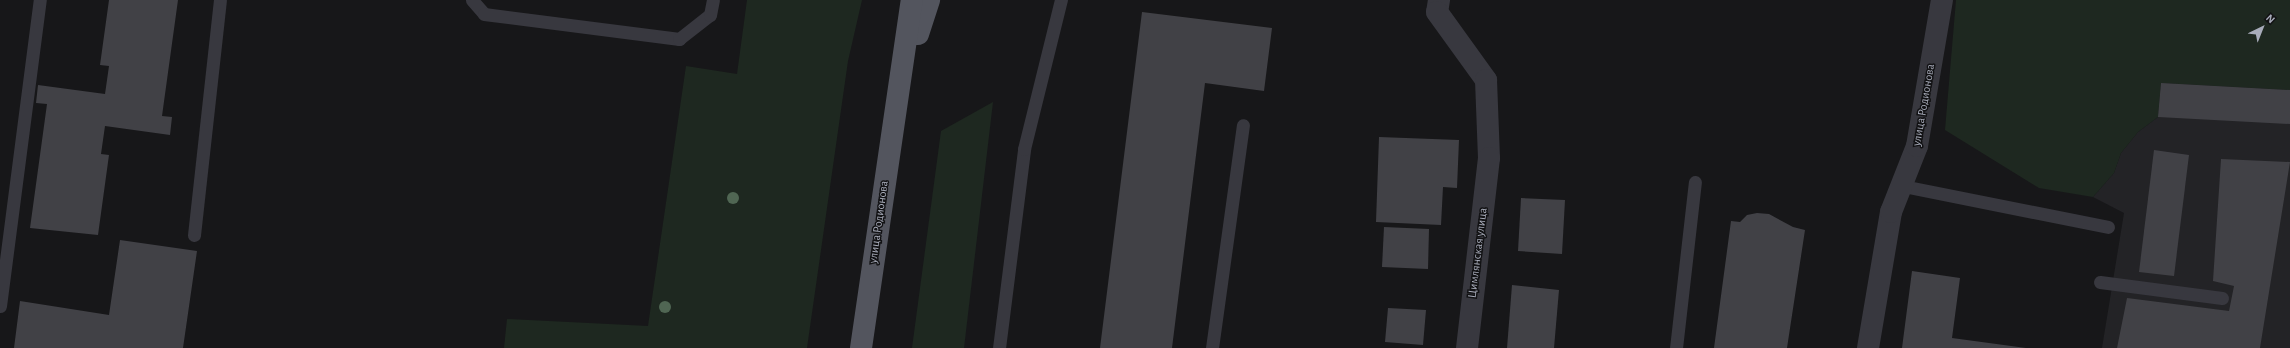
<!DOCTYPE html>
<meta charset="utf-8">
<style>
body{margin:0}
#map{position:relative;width:2290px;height:348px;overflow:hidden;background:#171719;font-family:"Alegreya Sans",sans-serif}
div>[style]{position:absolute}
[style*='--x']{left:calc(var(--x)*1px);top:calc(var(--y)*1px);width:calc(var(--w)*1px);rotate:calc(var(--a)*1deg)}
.built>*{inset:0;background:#232326}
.green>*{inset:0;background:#1e2820}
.building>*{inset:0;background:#414146}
.service>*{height:13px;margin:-6.5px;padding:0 6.5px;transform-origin:6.5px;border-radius:6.5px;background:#38383f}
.minor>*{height:22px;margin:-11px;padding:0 11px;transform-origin:11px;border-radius:11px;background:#38383f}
.primary>*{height:22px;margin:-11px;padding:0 11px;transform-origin:11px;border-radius:11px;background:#53555e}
.trees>*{width:12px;height:12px;margin:-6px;border-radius:50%;background:#506653}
span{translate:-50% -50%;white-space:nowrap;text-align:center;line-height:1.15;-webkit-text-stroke:3px #121214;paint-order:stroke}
.street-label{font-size:12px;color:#a8acba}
.north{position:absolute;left:2242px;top:8px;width:40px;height:40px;-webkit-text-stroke:3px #121214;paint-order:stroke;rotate:43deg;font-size:11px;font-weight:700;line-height:16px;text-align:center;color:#a8acba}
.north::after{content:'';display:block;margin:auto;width:14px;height:18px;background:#a8acba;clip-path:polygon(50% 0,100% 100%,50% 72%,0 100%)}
</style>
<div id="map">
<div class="built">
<i style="clip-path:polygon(2161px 83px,2290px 90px,2290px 348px,2102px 348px,2124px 213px,2093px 197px,2114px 173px,2121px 153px,2138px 132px,2158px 117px)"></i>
</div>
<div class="green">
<i style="clip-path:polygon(747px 0,862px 0,848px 61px,807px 348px,504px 348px,507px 319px,648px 326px,686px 66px,737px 74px)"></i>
<i style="clip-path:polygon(1956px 0,2290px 0,2290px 90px,2161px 83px,2158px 117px,2138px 132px,2121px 153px,2114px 173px,2093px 197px,2039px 188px,1945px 130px)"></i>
<i style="clip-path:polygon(993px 102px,964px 348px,912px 348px,941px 131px)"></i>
</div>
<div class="building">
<i style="clip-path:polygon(109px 0,178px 0,162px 116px,172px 117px,170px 135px,105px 126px,101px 154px,109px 155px,98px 235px,30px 228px,47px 104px,36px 103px,38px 85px,105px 94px,109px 66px,100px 65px)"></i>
<i style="clip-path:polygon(1142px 12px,1272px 28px,1264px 91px,1205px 83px,1172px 348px,1100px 348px)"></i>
<i style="clip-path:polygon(2161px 83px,2290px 90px,2290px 124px,2158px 117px)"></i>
<i style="clip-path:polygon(1379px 137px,1459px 140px,1457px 188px,1443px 187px,1441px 225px,1376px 222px)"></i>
<i style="clip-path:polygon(2154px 150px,2189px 155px,2174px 276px,2139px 272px)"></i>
<i style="clip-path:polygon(2221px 159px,2290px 162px,2260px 348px,2117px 348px,2127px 298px,2229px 311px,2234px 286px,2213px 281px)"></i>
<i style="clip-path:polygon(1521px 198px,1565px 200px,1562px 254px,1518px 251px)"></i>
<i style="clip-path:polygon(1757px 213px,1769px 214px,1793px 227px,1805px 230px,1787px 348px,1714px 348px,1731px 221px,1740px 222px,1747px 215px)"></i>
<i style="clip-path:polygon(1384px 227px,1429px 229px,1428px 269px,1382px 267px)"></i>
<i style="clip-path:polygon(120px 240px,197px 251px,183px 348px,14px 348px,20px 301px,109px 315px)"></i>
<i style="clip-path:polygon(1912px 271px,1960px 278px,1952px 338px,2026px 348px,1902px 348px)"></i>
<i style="clip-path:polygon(1512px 285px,1559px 290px,1554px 348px,1507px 348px)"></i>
<i style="clip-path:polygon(1388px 308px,1426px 310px,1423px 345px,1385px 342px)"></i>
</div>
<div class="service">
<i style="--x:472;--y:0;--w:18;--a:49"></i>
<i style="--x:484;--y:14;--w:197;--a:7.3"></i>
<i style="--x:679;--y:39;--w:39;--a:-38"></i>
<i style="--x:710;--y:15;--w:15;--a:-79"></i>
<i style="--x:1903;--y:186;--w:209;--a:11.3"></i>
<i style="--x:194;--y:235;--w:236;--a:-83.7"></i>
<i style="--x:2100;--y:282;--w:123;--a:7.5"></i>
<i style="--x:0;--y:306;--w:309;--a:-82.6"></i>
<i style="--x:999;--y:348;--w:201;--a:-82.8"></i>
<i style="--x:1024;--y:149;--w:154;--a:-76.1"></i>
<i style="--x:1212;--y:348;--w:225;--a:-82.1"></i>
<i style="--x:1676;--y:348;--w:167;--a:-83.5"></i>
</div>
<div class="minor">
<i style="--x:1439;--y:0;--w:12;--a:99"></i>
<i style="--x:1437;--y:12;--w:84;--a:54.2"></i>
<i style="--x:1486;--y:80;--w:78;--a:87.8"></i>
<i style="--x:1489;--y:158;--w:191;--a:96.6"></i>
<i style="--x:1868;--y:348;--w:138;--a:-80.4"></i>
<i style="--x:1891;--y:212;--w:71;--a:-68.5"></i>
<i style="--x:1917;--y:146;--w:148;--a:-80.3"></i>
</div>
<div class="primary">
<i style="--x:918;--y:34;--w:36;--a:-72"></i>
<i style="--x:861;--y:348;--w:352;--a:-81.7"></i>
</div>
<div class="trees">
<i style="left:733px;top:198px"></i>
<i style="left:665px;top:307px"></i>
</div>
<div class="street-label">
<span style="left:1924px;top:105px;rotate:-80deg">улица Родионова</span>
<span style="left:879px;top:222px;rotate:-82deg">улица Родионова</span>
<span style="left:1478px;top:253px;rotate:-83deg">Цимлянская улица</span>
</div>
<div class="north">N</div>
</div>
